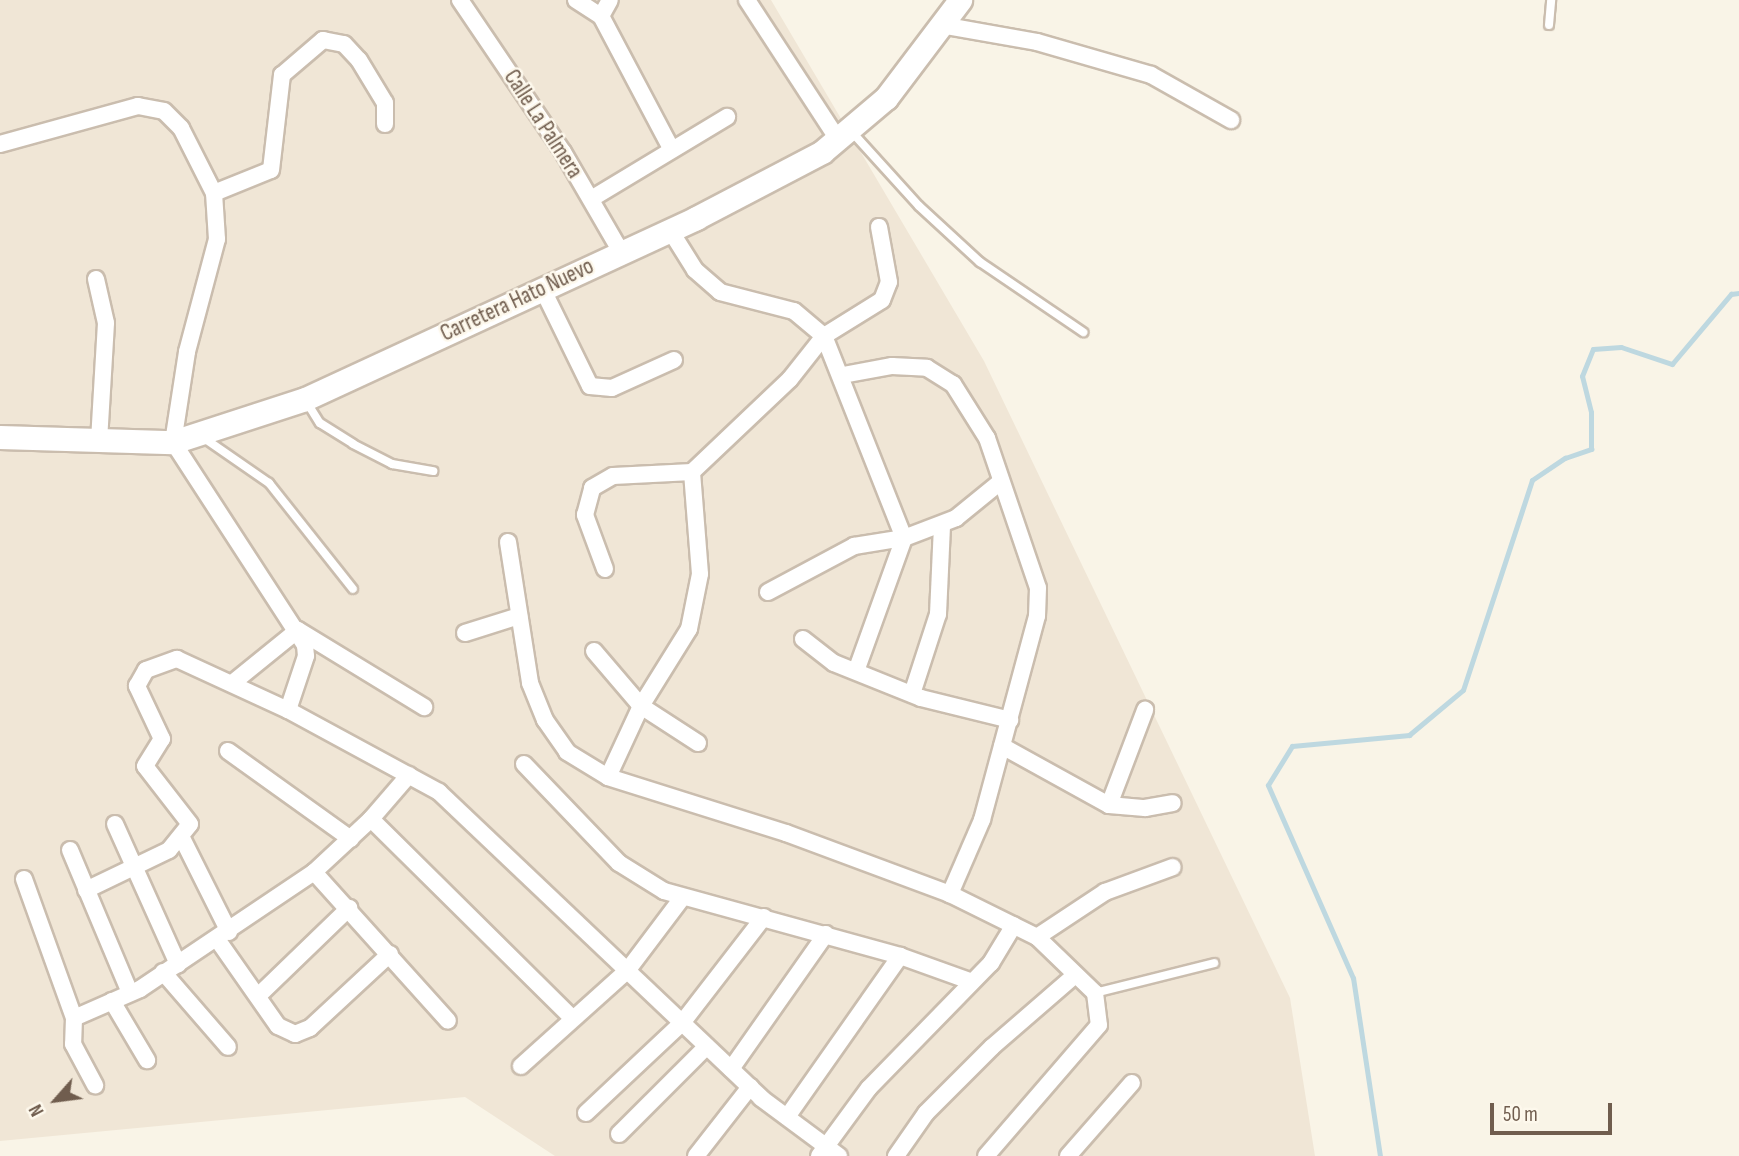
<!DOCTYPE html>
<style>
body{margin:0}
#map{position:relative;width:1739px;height:1156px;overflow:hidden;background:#f9f4e7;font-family:"Sofia Sans Condensed",sans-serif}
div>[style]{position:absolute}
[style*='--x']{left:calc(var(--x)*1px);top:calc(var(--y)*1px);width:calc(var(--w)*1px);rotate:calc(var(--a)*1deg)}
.residential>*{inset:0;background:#f0e6d6}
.stream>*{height:5px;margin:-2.5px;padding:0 2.5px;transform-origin:2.5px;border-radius:2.5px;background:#bed8e0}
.roads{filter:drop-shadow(2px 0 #cabdae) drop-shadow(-2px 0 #cabdae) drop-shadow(0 2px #cabdae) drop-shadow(0 -2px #cabdae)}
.service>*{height:8px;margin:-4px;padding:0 4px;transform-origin:4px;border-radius:4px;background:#fff}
.minor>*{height:16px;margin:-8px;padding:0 8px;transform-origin:8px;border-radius:8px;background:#fff}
.secondary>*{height:23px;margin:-11.5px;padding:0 11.5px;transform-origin:11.5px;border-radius:11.5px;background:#fff}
span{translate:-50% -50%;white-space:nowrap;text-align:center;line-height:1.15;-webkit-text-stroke:5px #fdf8ec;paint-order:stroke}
.street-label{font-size:23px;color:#705d4e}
.north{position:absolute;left:21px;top:1065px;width:70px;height:70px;-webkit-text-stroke:5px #fdf8ec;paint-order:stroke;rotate:242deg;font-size:19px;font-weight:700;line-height:28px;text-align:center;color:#705d4e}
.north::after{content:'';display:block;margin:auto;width:24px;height:32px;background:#705d4e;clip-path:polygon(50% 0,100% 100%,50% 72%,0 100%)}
.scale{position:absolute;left:1490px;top:1103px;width:122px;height:32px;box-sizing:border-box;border:4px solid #705d4e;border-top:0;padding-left:9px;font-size:21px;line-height:24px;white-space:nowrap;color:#705d4e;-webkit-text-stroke:5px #fdf8ec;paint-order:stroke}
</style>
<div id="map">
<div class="residential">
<i style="clip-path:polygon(0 0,771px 0,984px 361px,1290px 998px,1315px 1156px,555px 1156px,465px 1097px,0 1141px)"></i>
</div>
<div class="stream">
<i style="--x:1380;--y:1156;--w:180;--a:-98.6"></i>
<i style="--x:1353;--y:978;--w:211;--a:-113.8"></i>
<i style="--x:1268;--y:785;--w:46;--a:-58.4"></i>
<i style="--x:1292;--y:746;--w:118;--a:-5.4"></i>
<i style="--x:1409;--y:735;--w:70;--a:-39.8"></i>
<i style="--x:1463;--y:690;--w:221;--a:-71.8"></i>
<i style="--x:1532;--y:480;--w:40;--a:-34"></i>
<i style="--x:1565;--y:458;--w:28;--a:-19"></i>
<i style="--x:1591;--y:449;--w:37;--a:-90"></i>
<i style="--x:1591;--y:412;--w:37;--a:-104"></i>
<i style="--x:1582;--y:376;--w:29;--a:-68"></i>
<i style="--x:1593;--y:349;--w:28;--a:-4"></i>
<i style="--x:1621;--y:347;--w:54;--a:18.4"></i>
<i style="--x:1672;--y:364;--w:92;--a:-49.9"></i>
<i style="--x:1731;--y:294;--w:8;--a:-7"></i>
</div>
<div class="roads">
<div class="service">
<i style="--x:1549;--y:25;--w:25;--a:-85"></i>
<i style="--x:851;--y:131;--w:101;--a:47.8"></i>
<i style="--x:919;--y:206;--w:83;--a:42.6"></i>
<i style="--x:980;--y:262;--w:125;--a:34.2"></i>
<i style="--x:306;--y:401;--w:26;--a:58"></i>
<i style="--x:320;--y:423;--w:39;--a:32"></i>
<i style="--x:353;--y:444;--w:44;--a:27.1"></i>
<i style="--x:392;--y:464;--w:42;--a:9.7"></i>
<i style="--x:201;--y:436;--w:83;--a:34.7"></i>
<i style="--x:269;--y:483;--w:135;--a:51.6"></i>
<i style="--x:1095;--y:993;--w:123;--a:-14.1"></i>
</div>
<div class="minor">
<i style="--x:460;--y:0;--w:184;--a:55.9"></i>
<i style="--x:563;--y:152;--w:116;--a:59.9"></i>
<i style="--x:576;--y:0;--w:30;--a:33"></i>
<i style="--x:601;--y:16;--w:149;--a:62.1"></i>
<i style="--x:747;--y:0;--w:168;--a:56.9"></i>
<i style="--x:601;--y:16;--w:18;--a:-61"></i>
<i style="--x:941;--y:25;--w:97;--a:10"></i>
<i style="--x:1037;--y:42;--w:119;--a:16.1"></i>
<i style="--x:1151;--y:75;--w:92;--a:29.4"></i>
<i style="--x:0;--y:144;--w:143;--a:-15.4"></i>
<i style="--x:138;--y:106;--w:26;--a:11"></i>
<i style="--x:164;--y:111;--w:24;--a:45"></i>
<i style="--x:181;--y:128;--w:73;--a:63.1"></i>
<i style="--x:214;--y:193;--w:46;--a:86.3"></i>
<i style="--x:217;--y:239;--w:117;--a:104.9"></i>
<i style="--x:187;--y:352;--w:91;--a:98.8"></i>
<i style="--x:173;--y:442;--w:242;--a:57"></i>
<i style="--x:305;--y:645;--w:11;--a:85"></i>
<i style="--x:306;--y:656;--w:57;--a:108.4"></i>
<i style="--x:288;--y:710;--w:172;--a:28.5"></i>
<i style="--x:439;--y:792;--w:444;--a:43.5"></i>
<i style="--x:761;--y:1098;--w:97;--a:36.6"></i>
<i style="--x:214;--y:193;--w:61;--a:-22"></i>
<i style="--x:271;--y:170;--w:96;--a:-83.4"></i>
<i style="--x:282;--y:75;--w:54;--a:-40.5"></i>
<i style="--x:323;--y:40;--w:21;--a:11"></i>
<i style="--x:344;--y:44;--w:22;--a:47"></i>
<i style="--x:359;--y:60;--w:50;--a:58.8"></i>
<i style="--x:385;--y:103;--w:21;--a:90"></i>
<i style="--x:591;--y:199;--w:159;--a:-31.1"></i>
<i style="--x:670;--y:230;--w:47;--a:58"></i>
<i style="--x:695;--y:270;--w:33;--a:41"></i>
<i style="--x:720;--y:292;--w:76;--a:14.4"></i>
<i style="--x:794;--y:311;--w:39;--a:40"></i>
<i style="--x:824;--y:336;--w:217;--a:68.4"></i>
<i style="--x:904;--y:538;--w:56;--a:-21"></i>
<i style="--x:956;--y:518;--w:55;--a:-39.1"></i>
<i style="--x:96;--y:279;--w:45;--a:77.2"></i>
<i style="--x:106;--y:323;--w:117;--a:93.4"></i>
<i style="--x:542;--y:288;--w:109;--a:63.9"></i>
<i style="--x:590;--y:386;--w:22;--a:5"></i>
<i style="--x:612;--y:388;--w:68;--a:-24.3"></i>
<i style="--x:843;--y:375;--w:50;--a:-10.4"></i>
<i style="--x:892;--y:366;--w:35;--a:3"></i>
<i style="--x:927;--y:368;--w:31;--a:32"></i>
<i style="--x:953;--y:384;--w:64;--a:57.8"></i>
<i style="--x:987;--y:438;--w:158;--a:71.2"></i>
<i style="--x:1038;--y:588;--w:28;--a:92"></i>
<i style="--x:1037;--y:616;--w:211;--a:105.1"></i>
<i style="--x:982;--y:820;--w:81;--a:113.4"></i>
<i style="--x:508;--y:542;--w:143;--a:81.1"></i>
<i style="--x:530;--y:683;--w:40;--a:68"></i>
<i style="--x:545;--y:720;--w:39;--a:55"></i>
<i style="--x:567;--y:752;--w:48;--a:31.4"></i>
<i style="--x:608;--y:777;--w:187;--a:17.5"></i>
<i style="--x:786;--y:833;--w:175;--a:20.4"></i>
<i style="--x:950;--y:894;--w:97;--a:26.3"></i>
<i style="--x:1037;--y:937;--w:81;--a:44"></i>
<i style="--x:1095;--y:993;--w:32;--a:83"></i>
<i style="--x:1099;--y:1025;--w:173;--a:130.8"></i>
<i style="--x:605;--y:569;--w:58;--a:-110.3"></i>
<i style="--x:585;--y:515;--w:28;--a:-75"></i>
<i style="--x:592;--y:488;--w:24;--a:-30"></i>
<i style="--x:613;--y:476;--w:79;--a:-2.9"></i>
<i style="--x:692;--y:472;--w:135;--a:-43.5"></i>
<i style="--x:790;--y:379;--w:55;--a:-51.7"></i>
<i style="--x:824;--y:336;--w:68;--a:-31.8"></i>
<i style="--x:882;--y:300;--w:19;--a:-69"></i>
<i style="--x:889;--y:282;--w:56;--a:-100.3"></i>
<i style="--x:768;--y:592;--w:98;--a:-28.1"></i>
<i style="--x:854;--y:546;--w:51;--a:-9.1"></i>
<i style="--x:904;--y:538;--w:141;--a:109.8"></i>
<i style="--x:465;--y:633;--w:57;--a:-17.5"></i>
<i style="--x:803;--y:639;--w:39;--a:38"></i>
<i style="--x:834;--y:663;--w:94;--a:21.9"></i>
<i style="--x:921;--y:698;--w:92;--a:13.9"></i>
<i style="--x:594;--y:651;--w:72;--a:49.5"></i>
<i style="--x:641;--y:706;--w:68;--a:33"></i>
<i style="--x:235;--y:681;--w:81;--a:-39"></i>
<i style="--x:298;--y:630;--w:148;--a:31.4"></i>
<i style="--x:912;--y:694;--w:84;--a:-72"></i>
<i style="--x:938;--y:614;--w:89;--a:-87.4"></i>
<i style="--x:1002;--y:746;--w:122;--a:28.9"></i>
<i style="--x:1109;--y:805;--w:36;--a:5"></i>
<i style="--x:1145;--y:808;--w:28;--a:-10"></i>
<i style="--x:228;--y:751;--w:151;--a:35.6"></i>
<i style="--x:524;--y:764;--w:137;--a:46.2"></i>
<i style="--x:619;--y:863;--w:53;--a:31.9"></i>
<i style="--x:664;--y:891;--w:245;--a:15.4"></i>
<i style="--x:900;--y:956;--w:74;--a:19.7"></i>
<i style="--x:608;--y:777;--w:78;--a:-65.1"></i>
<i style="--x:641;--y:706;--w:91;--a:-58.1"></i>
<i style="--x:689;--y:629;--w:56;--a:-78.7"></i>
<i style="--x:700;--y:574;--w:102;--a:-94.5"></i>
<i style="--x:1109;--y:805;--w:102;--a:-69.2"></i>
<i style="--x:371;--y:819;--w:281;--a:44.7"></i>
<i style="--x:115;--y:824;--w:154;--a:65.8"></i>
<i style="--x:182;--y:838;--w:105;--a:63.4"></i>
<i style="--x:70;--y:850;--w:155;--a:67.2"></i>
<i style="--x:314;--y:872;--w:200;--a:48"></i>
<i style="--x:24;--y:879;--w:148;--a:70.2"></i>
<i style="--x:74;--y:1018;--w:72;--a:-23.7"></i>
<i style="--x:140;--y:989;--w:210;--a:-33.9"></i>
<i style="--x:314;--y:872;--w:78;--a:-42.9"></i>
<i style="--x:371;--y:819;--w:58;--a:-49.2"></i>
<i style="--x:86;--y:890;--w:92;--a:-25.7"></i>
<i style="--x:169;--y:850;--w:33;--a:-51"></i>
<i style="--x:190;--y:824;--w:73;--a:-127.8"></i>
<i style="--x:145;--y:766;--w:32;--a:-58"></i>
<i style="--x:162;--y:739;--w:59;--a:-115.3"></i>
<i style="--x:137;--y:686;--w:18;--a:-61"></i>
<i style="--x:146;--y:670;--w:33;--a:-20"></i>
<i style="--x:177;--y:659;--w:122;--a:24.7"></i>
<i style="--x:1037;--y:937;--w:82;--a:-33.5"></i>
<i style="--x:1105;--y:892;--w:72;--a:-20.2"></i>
<i style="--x:217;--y:939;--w:106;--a:55"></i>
<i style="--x:278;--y:1026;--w:19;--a:25"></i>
<i style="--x:295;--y:1034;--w:16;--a:-22"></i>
<i style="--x:310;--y:1028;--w:109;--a:-42.8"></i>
<i style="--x:163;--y:972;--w:99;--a:49.1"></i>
<i style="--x:258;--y:996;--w:127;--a:-44"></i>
<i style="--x:112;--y:1001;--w:69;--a:59.3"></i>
<i style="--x:74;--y:1018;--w:26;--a:92"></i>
<i style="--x:73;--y:1044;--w:47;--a:61.8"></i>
<i style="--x:521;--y:1066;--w:142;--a:-41.9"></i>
<i style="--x:627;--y:971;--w:91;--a:-53"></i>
<i style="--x:731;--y:1069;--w:165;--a:-54.9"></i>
<i style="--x:586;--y:1113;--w:132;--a:-43.2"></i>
<i style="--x:682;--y:1023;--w:134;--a:-52.3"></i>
<i style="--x:787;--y:1117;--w:197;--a:-54.9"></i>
<i style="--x:619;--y:1134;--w:124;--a:-45"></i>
<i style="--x:696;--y:1156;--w:88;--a:-52"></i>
<i style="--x:819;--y:1156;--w:84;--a:-53.7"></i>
<i style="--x:869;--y:1088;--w:175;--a:-45.7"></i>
<i style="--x:991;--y:963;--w:44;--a:-58.8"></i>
<i style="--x:896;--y:1156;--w:52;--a:-55.1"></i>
<i style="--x:926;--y:1113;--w:93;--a:-45"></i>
<i style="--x:992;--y:1047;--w:110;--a:-40.9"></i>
<i style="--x:1068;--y:1156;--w:97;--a:-48.8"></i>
</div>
<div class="secondary">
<i style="--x:0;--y:437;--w:173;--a:1.7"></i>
<i style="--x:173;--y:442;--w:139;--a:-18"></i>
<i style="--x:305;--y:399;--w:431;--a:-24.8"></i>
<i style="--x:696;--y:218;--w:142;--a:-27.6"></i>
<i style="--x:822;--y:152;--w:84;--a:-40.2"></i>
<i style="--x:886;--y:98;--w:123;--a:-52.9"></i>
</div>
</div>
<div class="street-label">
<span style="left:543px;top:124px;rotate:57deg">Calle La Palmera</span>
<span style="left:517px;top:300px;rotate:-25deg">Carretera Hato Nuevo</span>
</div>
<div class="north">N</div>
<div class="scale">50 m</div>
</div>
